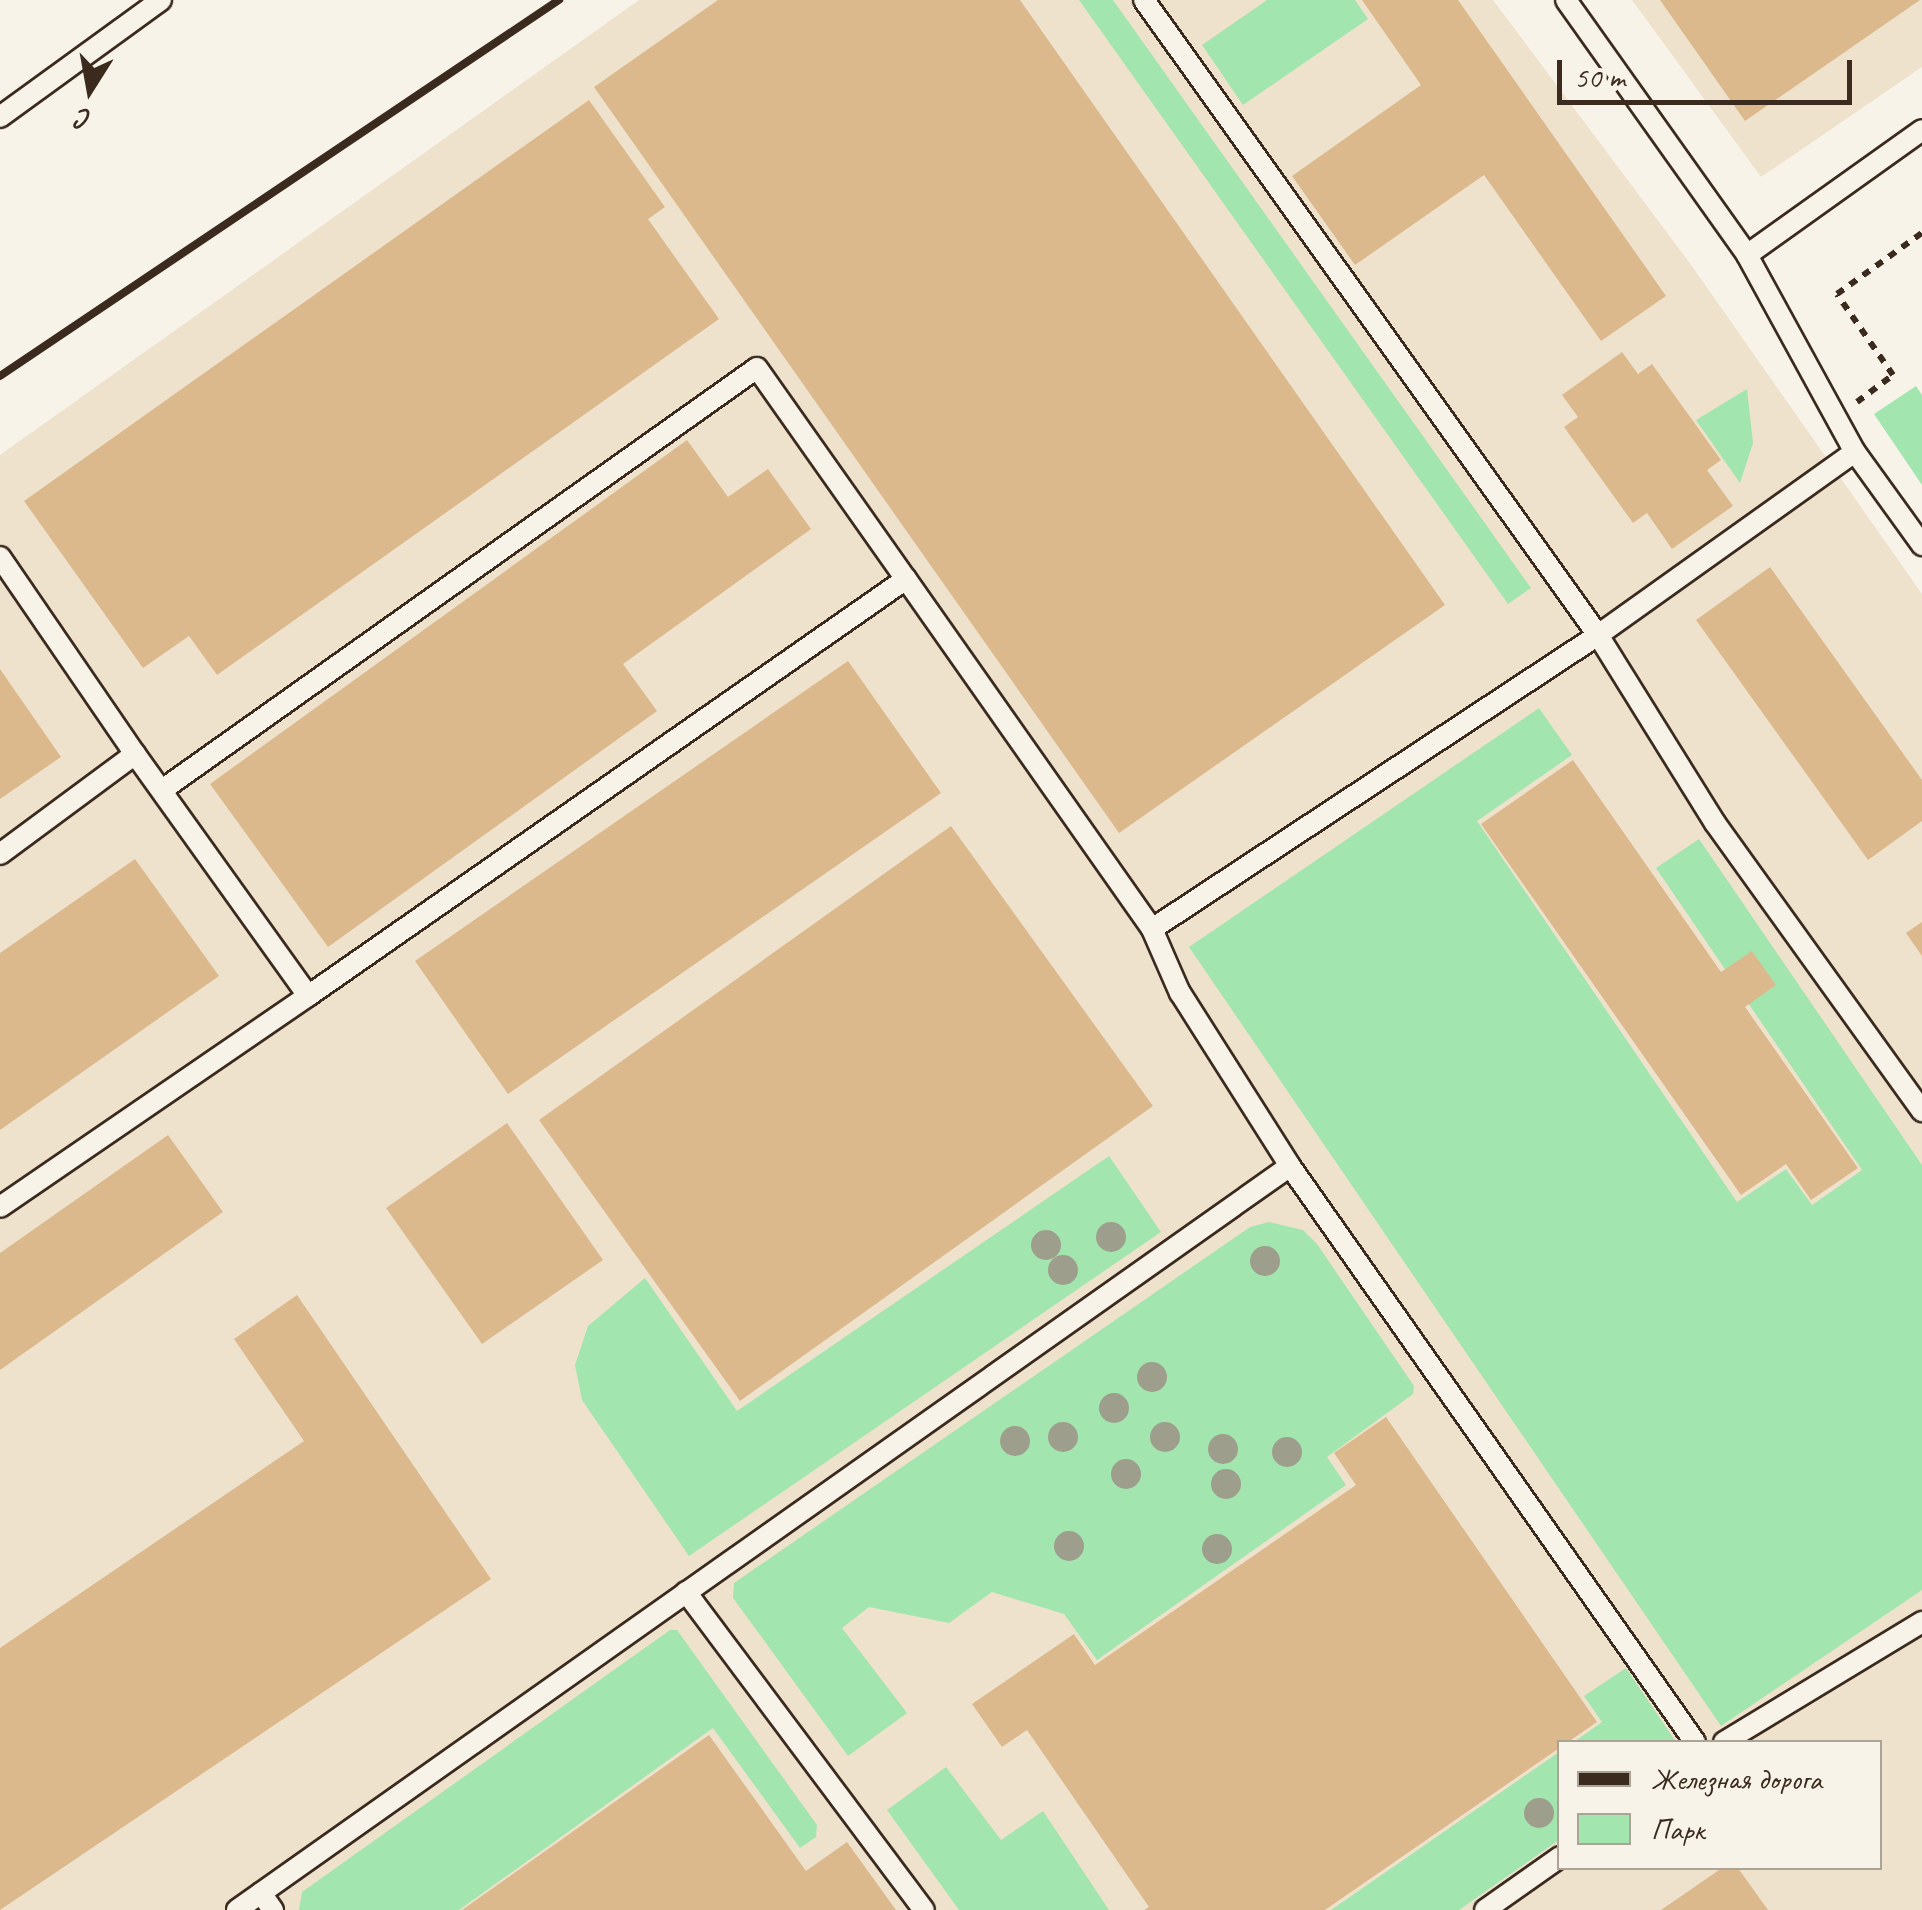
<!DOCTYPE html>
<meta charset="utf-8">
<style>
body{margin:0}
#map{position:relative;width:1922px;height:1910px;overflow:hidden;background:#f7f3e8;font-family:Caveat,sans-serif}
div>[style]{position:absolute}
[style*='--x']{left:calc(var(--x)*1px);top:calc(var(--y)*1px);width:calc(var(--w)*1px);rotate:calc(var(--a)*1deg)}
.built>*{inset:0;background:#efe2cd}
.green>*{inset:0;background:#a3e5af}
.building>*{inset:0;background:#dbb98d}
.path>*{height:6px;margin-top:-3px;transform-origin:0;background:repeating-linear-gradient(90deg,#3b2a1e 0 8px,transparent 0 16px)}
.roads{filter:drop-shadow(2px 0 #3b2a1e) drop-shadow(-2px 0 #3b2a1e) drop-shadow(0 2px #3b2a1e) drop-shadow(0 -2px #3b2a1e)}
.service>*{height:20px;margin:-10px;padding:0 10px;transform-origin:10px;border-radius:10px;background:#f7f3e8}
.rail>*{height:8px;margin:-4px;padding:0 4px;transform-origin:4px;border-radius:4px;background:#3b2a1e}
.trees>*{width:30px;height:30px;margin:-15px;border-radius:50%;background:#9e9e8d}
span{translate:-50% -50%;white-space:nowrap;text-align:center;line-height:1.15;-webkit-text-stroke:8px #f7f3e8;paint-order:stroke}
.legend{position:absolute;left:1557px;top:1740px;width:325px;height:130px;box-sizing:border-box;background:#f7f3e8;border:2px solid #aca397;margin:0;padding:12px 18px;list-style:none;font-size:30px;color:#3b2a1e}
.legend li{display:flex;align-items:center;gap:20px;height:50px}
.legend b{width:50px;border:2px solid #aca397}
.north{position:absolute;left:40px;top:40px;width:100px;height:100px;-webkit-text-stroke:8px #f7f3e8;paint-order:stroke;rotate:191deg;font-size:28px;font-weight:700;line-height:40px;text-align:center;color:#3b2a1e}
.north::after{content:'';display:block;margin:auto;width:35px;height:45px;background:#3b2a1e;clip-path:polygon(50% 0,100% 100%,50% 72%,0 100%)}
.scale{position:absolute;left:1557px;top:60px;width:295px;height:45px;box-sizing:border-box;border:5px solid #3b2a1e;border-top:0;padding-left:12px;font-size:30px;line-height:35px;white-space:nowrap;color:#3b2a1e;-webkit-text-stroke:8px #f7f3e8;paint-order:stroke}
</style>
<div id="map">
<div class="built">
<i style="clip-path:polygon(evenodd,639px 0,1493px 0,1689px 262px,1922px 594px,1922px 1910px,0 1910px,0 455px,639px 0,1560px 1742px,1880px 1742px,1880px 1868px,1560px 1868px,1560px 1742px)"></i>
<i style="clip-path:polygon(1632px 0,1922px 0,1922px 67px,1761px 177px)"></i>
</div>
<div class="green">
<i style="clip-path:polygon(1079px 0,1113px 0,1531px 588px,1508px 604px)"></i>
<i style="clip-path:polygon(1267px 0,1355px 0,1368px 19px,1243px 105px,1202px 45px)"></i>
<i style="clip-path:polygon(1916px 386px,1922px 395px,1922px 485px,1874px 414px)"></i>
<i style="clip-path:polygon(1747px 389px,1753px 443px,1740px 483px,1696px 420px)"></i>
<i style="clip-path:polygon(1539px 708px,1572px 755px,1477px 821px,1737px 1202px,1786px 1169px,1812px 1205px,1862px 1170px,1656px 868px,1699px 839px,1922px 1165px,1922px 1590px,1721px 1726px,1189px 947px)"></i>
<i style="clip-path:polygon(1109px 1156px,1161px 1232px,689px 1556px,582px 1400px,575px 1365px,588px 1326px,645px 1278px,737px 1411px)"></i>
<i style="clip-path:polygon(1269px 1222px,1303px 1230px,1317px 1244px,1414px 1386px,1413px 1394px,1327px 1457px,1346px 1485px,1097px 1660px,1064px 1614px,992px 1592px,949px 1623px,869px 1607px,842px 1628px,907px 1713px,848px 1756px,733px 1598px,734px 1583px,1250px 1227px)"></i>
<i style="clip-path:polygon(670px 1630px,677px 1630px,817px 1825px,816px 1837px,800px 1848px,713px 1728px,459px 1910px,299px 1910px,302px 1892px)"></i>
<i style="clip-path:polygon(1626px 1668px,1676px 1742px,1574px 1742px,1602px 1722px,1584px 1696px)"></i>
<i style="clip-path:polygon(1559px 1752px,1559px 1840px,1459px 1910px,1331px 1910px)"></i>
<i style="clip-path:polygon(946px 1767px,1001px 1840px,1043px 1811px,1109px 1910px,959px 1910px,887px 1810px)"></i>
</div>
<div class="building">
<i style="clip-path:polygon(718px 0,1020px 0,1445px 605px,1119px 833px,594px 87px)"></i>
<i style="clip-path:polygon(1362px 0,1458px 0,1666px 296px,1601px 341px,1484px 175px,1355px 265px,1292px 176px,1421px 85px)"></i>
<i style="clip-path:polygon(1660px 0,1920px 0,1745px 121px)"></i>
<i style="clip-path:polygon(589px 100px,665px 207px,648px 219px,719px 319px,217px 675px,189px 636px,143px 668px,24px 501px)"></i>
<i style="clip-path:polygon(1622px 352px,1638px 374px,1652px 364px,1721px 460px,1707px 470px,1733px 506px,1672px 549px,1647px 513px,1633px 523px,1564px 427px,1578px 417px,1562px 395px)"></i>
<i style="clip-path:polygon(687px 440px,728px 497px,768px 469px,811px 529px,623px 664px,657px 711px,328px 947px,210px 784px)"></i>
<i style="clip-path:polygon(1770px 567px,1922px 780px,1922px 821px,1868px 860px,1696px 620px)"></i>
<i style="clip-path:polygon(848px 661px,941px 793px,508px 1094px,415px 961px)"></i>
<i style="clip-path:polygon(0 669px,61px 757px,0 799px)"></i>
<i style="clip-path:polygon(1573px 760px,1721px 972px,1752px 951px,1776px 985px,1745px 1007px,1858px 1168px,1811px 1200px,1786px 1164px,1741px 1195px,1481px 824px)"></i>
<i style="clip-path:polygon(951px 826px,1153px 1106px,740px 1401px,539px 1120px)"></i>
<i style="clip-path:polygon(135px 859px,219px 976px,0 1130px,0 953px)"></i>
<i style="clip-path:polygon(1922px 922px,1922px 956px,1906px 933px)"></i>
<i style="clip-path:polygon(507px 1123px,603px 1260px,482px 1344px,386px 1208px)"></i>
<i style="clip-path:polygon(168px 1135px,223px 1212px,0 1370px,0 1253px)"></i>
<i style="clip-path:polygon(297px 1295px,491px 1579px,0 1910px,0 1648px,304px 1441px,234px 1339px)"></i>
<i style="clip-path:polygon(1386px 1417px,1597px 1722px,1325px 1910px,1144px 1910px,1149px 1907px,1027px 1730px,1002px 1747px,972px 1704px,1074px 1634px,1095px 1665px,1356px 1485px,1334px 1453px)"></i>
<i style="clip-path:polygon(709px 1735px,806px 1871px,847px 1842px,896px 1910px,462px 1910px)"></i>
<i style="clip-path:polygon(1722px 1868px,1738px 1868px,1768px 1910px,1661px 1910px)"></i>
</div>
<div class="path">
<i style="--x:1857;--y:402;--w:45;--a:-36.9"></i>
<i style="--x:1893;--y:375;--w:98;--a:-124.7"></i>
<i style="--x:1837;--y:294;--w:105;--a:-35.7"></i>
</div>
<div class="roads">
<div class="service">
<i style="--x:1144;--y:0;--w:781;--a:54.44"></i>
<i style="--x:1598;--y:635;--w:221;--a:58.1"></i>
<i style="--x:1715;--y:823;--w:355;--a:54.3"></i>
<i style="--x:1566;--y:0;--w:313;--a:54.6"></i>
<i style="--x:1747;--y:255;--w:225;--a:61.3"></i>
<i style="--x:1855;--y:452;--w:115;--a:54.2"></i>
<i style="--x:0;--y:117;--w:199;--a:-36"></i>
<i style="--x:1747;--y:255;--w:215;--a:-35.5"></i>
<i style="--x:0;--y:557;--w:239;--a:55.6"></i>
<i style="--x:906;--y:579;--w:428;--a:54.9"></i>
<i style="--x:162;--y:790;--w:729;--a:-35.35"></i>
<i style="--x:757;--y:368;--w:258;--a:54.8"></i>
<i style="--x:906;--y:579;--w:729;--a:145.11"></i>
<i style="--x:0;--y:854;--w:168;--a:-36.5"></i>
<i style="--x:135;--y:754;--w:297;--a:54.4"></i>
<i style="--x:308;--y:996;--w:373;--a:145.6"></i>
<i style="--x:1290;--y:1166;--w:704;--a:54.89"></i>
<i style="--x:686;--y:1592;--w:397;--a:53.2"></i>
<i style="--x:1724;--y:1742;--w:232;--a:-31.2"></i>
<i style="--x:261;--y:1893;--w:21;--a:55"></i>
<i style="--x:237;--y:1910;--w:1289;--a:-35.24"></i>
<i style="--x:1290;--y:1166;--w:205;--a:-122.4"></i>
<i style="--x:1180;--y:993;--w:70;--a:-113.6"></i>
<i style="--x:1152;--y:929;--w:534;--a:-33.39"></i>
<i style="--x:1598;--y:635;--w:315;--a:-35.5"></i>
<i style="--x:1485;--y:1910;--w:92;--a:-35.2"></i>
</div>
</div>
<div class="rail">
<i style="--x:0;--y:376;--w:674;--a:-33.93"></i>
</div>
<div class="trees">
<i style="left:1111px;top:1237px"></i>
<i style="left:1046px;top:1245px"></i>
<i style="left:1265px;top:1261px"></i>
<i style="left:1063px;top:1270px"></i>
<i style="left:1152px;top:1377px"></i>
<i style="left:1114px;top:1408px"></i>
<i style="left:1063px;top:1437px"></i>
<i style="left:1165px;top:1437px"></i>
<i style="left:1015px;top:1441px"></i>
<i style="left:1223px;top:1449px"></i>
<i style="left:1287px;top:1452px"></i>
<i style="left:1126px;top:1474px"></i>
<i style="left:1226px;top:1484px"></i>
<i style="left:1069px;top:1546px"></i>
<i style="left:1217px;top:1549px"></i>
<i style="left:1539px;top:1813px"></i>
</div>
<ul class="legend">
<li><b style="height:12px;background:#3b2a1e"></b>Железная дорога</li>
<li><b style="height:28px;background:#a3e5af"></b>Парк</li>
</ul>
<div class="north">С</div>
<div class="scale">50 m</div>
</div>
